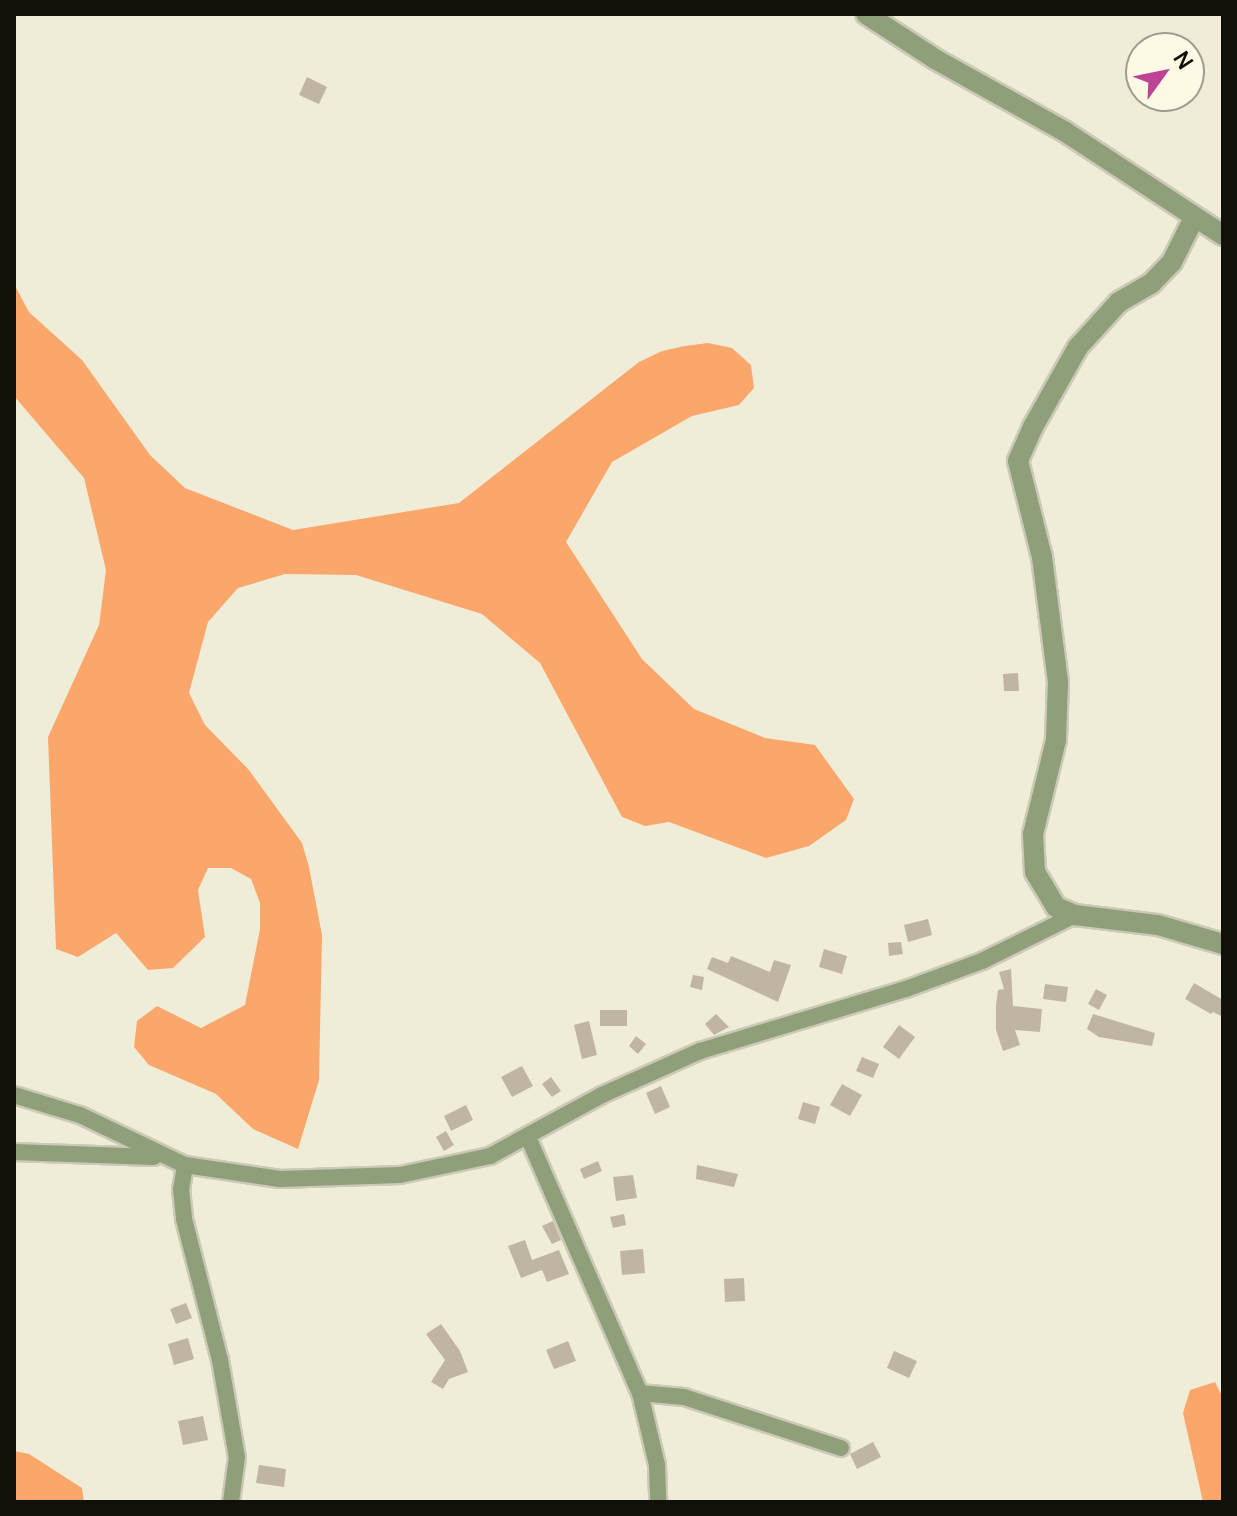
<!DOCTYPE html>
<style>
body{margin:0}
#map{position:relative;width:1237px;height:1516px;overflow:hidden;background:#efedd7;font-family:Manrope,sans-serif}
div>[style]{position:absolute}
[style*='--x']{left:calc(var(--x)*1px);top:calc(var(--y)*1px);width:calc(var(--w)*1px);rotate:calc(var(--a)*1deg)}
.forest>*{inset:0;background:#fba76c}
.building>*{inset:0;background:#c0b5a2}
.roads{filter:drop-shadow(2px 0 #cbcab6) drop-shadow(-2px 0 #cbcab6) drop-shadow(0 2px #cbcab6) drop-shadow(0 -2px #cbcab6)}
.minor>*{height:16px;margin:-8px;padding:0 8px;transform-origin:8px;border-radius:8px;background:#8f9f7a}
.tertiary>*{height:20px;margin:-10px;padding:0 10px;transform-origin:10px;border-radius:10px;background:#8f9f7a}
span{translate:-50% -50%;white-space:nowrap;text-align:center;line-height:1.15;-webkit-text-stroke:6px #fcfae5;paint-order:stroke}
.frame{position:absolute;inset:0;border:16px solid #111009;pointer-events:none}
.north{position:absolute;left:1125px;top:32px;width:80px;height:80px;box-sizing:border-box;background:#fcfae5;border:2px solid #9e9c8d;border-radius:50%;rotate:57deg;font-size:22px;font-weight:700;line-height:32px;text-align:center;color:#111009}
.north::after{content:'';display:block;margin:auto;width:28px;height:36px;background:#be4395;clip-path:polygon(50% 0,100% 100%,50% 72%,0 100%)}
</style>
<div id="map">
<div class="forest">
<i style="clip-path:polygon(14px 284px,29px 312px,82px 360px,150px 455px,185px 488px,293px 530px,459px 503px,639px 362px,662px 351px,685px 346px,708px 343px,732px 348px,751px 365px,754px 388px,739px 405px,692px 416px,612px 462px,566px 542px,642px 659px,694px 709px,765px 738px,815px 745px,854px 799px,846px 820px,809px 846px,766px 858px,669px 822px,645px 826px,622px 817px,540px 663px,482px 614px,356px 575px,285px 574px,238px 588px,208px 622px,189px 693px,205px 725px,249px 770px,302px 843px,309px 867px,322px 935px,319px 1080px,298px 1149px,253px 1129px,216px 1094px,149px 1065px,134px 1047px,137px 1021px,157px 1006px,201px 1028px,245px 1005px,260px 929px,260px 903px,251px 879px,231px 868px,208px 868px,198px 890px,205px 937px,173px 968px,148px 970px,116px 933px,78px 957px,56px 949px,48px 737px,99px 625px,106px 570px,84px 478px,14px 396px)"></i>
<i style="clip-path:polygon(1215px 1382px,1223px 1398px,1223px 1502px,1203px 1502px,1183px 1413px,1190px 1390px)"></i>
<i style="clip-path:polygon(14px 1451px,29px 1454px,82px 1488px,84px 1502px,14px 1502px)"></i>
</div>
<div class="building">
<i style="clip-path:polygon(307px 77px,327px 87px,319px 104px,299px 95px)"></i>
<i style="clip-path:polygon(1018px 673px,1019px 691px,1004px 691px,1003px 674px)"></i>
<i style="clip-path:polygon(928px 919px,932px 935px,908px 942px,904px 925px)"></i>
<i style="clip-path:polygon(901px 942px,903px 954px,889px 956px,888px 943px)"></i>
<i style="clip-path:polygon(824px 949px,847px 956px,842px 974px,819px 967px)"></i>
<i style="clip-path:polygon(731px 956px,770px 972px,774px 960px,791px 965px,778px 1002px,707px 969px,712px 957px,728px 963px)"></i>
<i style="clip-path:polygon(1011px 969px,1013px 1006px,1042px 1009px,1040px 1032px,1015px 1030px,1020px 1045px,1003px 1051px,996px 1030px,996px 1005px,998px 990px,1004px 989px,999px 972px)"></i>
<i style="clip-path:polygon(693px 975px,704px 977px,702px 990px,690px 987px)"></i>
<i style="clip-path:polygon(1194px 983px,1223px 1000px,1223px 1017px,1213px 1012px,1211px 1014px,1185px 999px)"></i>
<i style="clip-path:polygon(1045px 984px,1068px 987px,1066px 1002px,1043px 999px)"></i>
<i style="clip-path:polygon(1096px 989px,1107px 995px,1099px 1010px,1088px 1004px)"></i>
<i style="clip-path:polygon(600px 1010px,627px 1010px,627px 1026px,600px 1026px)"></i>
<i style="clip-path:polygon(716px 1014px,729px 1027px,714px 1035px,705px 1024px)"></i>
<i style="clip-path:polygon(1093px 1014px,1155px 1033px,1152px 1046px,1099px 1037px,1087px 1029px)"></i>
<i style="clip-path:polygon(589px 1021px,597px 1055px,582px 1059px,574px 1025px)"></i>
<i style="clip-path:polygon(899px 1025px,915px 1037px,899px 1059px,883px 1047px)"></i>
<i style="clip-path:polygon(636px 1036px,646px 1044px,638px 1054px,629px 1046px)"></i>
<i style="clip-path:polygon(862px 1057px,879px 1064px,873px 1078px,856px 1071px)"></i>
<i style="clip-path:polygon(522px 1066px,533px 1086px,512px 1097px,501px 1077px)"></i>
<i style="clip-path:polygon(551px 1077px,561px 1091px,552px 1097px,542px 1084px)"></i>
<i style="clip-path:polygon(842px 1084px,862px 1095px,850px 1116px,830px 1105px)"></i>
<i style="clip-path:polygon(661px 1086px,670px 1107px,655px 1114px,646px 1093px)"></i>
<i style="clip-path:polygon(803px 1102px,820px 1107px,815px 1124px,798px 1119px)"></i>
<i style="clip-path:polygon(466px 1105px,473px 1120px,451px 1131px,444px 1116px)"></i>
<i style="clip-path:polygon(446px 1131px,454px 1145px,444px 1151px,436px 1137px)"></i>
<i style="clip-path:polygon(598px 1161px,602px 1171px,584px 1179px,580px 1169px)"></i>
<i style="clip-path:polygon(697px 1165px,738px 1174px,734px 1187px,696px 1179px)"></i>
<i style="clip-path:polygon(633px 1175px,637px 1198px,616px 1201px,613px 1177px)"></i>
<i style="clip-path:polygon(624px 1214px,626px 1225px,613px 1228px,610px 1217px)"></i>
<i style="clip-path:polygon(553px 1221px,561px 1240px,552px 1244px,542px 1226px)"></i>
<i style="clip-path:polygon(525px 1240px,532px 1260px,559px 1250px,569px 1274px,547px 1282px,542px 1270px,521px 1278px,508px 1246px)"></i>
<i style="clip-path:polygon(643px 1249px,645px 1273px,622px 1275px,620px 1251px)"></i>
<i style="clip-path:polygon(744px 1278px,745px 1301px,725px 1302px,724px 1279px)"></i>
<i style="clip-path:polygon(186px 1303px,192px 1318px,176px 1324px,170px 1309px)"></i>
<i style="clip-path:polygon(441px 1324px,460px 1351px,468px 1372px,449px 1379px,443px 1389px,431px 1382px,445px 1360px,426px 1334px)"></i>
<i style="clip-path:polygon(188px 1338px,194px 1359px,174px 1365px,168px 1344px)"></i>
<i style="clip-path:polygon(568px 1341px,576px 1361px,554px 1369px,546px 1350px)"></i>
<i style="clip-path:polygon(894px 1351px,917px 1361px,909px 1378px,887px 1368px)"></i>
<i style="clip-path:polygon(203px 1416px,208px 1440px,183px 1445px,178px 1421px)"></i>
<i style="clip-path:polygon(873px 1442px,881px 1457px,857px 1469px,850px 1454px)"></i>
<i style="clip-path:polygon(259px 1465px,286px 1469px,284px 1487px,256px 1483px)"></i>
</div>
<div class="roads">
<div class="minor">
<i style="--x:14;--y:1095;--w:69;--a:16.9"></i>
<i style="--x:80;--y:1115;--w:116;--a:25.5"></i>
<i style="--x:185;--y:1165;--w:96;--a:8.4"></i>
<i style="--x:280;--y:1179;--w:120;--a:-1.9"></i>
<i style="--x:400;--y:1175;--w:92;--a:-11.9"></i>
<i style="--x:490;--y:1156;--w:128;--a:-28.6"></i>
<i style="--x:602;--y:1095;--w:107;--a:-24.2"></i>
<i style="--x:700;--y:1051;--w:215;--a:-16.8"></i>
<i style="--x:906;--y:989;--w:81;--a:-20.2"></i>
<i style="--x:982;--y:961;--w:104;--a:-26.3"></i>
<i style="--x:528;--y:1137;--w:279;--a:66.4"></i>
<i style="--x:640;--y:1393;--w:74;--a:76.7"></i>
<i style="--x:657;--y:1465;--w:37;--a:88"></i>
<i style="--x:14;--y:1152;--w:140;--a:2"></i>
<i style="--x:185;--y:1165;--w:24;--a:99"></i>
<i style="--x:181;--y:1189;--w:30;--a:84"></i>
<i style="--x:184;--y:1219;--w:146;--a:75.7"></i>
<i style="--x:220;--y:1360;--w:98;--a:80.1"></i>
<i style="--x:237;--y:1457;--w:45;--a:97.6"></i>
<i style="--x:640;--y:1393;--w:44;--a:5.2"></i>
<i style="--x:684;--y:1397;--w:165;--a:18"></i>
</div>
<div class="tertiary">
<i style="--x:866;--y:14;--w:82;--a:33.1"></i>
<i style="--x:935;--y:59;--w:148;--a:29.2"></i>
<i style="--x:1064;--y:131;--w:190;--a:33.2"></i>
<i style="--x:1194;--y:218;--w:49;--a:116.6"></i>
<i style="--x:1172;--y:262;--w:29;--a:134"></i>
<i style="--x:1152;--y:283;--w:38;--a:150"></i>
<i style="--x:1119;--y:302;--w:61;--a:132.3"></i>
<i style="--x:1078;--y:347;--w:92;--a:119.4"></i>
<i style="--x:1033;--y:427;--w:37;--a:114"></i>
<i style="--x:1018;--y:461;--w:99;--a:76"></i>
<i style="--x:1042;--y:557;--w:126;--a:82.7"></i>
<i style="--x:1058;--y:682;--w:58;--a:92"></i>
<i style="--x:1056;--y:740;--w:97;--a:103.7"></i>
<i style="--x:1033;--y:834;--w:38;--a:87"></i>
<i style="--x:1035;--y:872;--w:41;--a:59"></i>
<i style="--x:1056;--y:907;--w:21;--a:23"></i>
<i style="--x:1075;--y:915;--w:84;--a:6.9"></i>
<i style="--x:1158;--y:925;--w:68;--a:16.3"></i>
</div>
</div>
<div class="frame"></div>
<div class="north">N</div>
</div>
